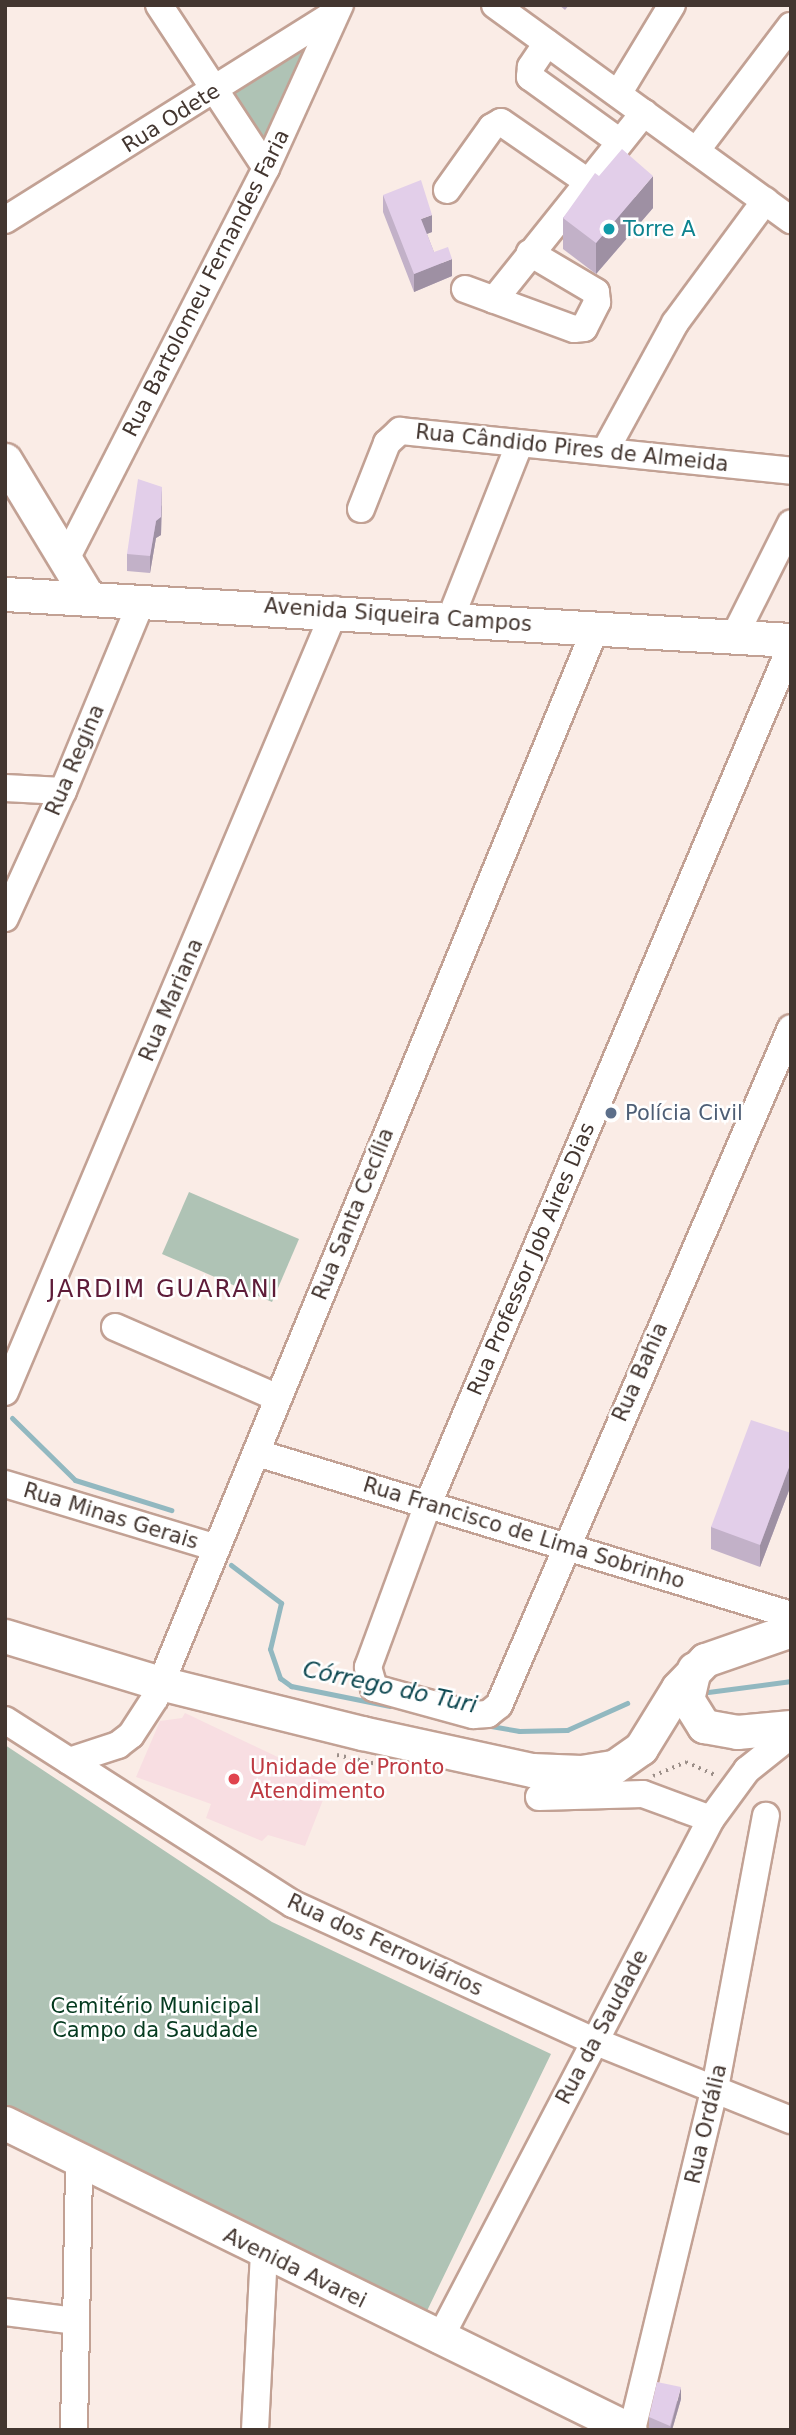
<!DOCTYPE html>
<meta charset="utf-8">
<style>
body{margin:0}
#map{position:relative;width:796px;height:2435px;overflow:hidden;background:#faece6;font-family:"DejaVu Sans",sans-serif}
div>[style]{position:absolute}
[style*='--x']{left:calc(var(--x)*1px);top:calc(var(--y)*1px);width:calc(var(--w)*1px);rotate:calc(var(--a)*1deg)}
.medical>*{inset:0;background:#f8dee2}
.green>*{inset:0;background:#afc3b5}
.stream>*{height:5px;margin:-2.5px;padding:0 2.5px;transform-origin:2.5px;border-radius:2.5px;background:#92b8c0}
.path>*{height:3.5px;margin-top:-1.75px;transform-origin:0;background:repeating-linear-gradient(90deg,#9b8e88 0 2px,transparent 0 7px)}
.roads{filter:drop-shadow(2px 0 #c2a194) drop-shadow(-2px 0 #c2a194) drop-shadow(0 2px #c2a194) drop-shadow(0 -2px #c2a194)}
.minor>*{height:26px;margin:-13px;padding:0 13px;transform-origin:13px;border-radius:13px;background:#fff}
.major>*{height:33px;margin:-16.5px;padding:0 16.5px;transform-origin:16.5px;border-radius:16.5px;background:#fff}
.wall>*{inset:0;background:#c2b1c8}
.shaded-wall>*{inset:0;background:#9e90a3}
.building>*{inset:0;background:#e2cee9}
.dots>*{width:19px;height:19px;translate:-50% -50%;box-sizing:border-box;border:4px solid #fff;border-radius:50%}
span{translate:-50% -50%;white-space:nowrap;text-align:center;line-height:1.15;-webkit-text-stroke:5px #fff;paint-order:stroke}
.street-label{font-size:21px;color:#433630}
.culture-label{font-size:21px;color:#0d838f}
.left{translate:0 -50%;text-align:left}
.service-label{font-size:21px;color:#4e5e75}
.health-label{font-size:21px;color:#be3a42}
.park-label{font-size:21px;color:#053a1f}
.water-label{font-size:23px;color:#0e4851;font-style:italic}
.quarter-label{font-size:24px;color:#5e1c39;letter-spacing:2px}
.frame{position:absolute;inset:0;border:7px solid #433630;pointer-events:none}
</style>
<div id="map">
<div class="medical">
<i style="clip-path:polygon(185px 1713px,330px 1782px,305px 1846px,268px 1835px,262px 1841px,206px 1818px,211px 1804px,136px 1777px,160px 1721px,182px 1718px)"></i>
</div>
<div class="green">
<i style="clip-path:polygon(316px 33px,262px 145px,229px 93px)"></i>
<i style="clip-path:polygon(189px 1192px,299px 1239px,272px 1302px,162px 1254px)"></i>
<i style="clip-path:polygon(5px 1745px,272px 1922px,551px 2054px,425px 2315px,5px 2106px)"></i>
</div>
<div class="stream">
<i style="--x:12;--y:1418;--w:88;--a:44.5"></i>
<i style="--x:75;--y:1480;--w:101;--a:17.4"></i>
<i style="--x:231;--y:1565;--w:63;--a:37.2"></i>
<i style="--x:281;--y:1603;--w:47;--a:103.4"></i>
<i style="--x:270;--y:1649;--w:31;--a:71"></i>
<i style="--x:280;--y:1678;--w:14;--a:36"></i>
<i style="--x:291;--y:1686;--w:101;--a:11.4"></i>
<i style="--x:708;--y:1692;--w:84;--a:-7.5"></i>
<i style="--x:485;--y:1725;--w:35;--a:10"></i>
<i style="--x:519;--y:1731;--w:48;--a:-1.2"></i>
<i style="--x:567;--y:1730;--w:66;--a:-24.2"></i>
</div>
<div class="path">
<i style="--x:337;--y:1755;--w:41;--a:12.7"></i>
<i style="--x:653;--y:1776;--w:36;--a:-23"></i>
<i style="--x:686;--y:1762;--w:34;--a:24"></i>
</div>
<div class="roads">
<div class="minor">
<i style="--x:159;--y:5;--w:195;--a:56.7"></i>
<i style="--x:495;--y:5;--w:366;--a:36"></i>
<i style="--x:547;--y:43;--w:29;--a:124"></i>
<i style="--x:531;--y:67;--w:10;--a:96"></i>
<i style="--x:530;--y:77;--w:111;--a:35.8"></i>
<i style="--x:618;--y:94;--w:104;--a:-58.8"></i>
<i style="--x:696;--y:151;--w:157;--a:-52.8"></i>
<i style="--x:447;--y:190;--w:77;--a:-54.5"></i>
<i style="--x:492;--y:127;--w:10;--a:-29"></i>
<i style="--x:501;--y:122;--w:106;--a:34.6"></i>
<i style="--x:5;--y:220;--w:390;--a:-32.1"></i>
<i style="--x:465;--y:289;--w:116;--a:20.2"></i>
<i style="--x:574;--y:329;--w:10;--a:-6"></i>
<i style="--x:584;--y:328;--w:29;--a:-63"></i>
<i style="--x:597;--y:302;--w:10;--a:-96"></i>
<i style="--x:596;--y:292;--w:77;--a:-149.4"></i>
<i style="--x:494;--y:300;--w:240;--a:-51.3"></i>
<i style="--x:605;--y:451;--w:146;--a:-61.3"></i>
<i style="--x:675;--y:323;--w:152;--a:-53.6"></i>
<i style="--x:361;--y:509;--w:71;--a:-68.5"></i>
<i style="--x:387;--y:443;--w:18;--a:-43"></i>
<i style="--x:400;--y:431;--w:393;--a:5.8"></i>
<i style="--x:66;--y:559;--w:439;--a:-62.9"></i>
<i style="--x:266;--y:168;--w:179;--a:-65.6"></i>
<i style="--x:451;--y:617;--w:185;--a:-68.4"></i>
<i style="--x:734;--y:637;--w:127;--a:-63.4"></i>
<i style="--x:791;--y:646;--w:932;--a:112.93"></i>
<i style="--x:428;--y:1504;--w:174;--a:110.2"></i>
<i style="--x:368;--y:1667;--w:22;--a:74"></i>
<i style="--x:374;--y:1688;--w:103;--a:15.3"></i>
<i style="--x:473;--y:1715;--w:15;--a:-4"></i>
<i style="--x:488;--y:1714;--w:14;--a:-39"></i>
<i style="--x:499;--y:1705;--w:737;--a:-66.67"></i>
<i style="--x:5;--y:788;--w:58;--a:3"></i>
<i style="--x:5;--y:918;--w:140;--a:-65.5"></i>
<i style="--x:63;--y:791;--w:207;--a:-67.5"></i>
<i style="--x:115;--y:1327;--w:178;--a:23.5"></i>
<i style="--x:5;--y:1392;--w:849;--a:-67.12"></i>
<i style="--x:257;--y:1453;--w:558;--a:16.88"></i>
<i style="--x:5;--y:1484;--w:221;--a:16.8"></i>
<i style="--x:5;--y:1720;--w:342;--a:32.6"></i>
<i style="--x:293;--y:1904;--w:331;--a:24.5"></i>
<i style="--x:594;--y:2041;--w:212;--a:21.9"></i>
<i style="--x:69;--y:1761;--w:52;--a:-18.1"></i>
<i style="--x:118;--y:1745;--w:16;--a:-38"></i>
<i style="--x:131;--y:1735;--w:44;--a:-57"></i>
<i style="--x:155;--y:1698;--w:1158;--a:-67.62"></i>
<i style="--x:539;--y:1797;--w:104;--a:-1.7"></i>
<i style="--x:643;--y:1794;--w:72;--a:20.2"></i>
<i style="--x:5;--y:2312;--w:71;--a:7.3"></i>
<i style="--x:439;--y:2340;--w:588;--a:-62.43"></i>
<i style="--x:711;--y:1819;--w:61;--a:-53.7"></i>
<i style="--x:747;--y:1770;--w:56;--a:-38.5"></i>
<i style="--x:74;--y:2430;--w:269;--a:-88.9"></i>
<i style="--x:255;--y:2430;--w:177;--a:-87.1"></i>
<i style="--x:632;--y:2430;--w:352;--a:-76.4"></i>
<i style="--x:715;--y:2088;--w:277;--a:-79.4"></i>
</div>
<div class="major">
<i style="--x:5;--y:460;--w:160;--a:58.8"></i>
<i style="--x:5;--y:594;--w:787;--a:3.35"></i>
<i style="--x:5;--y:1636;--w:162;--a:16.9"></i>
<i style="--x:160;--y:1683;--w:208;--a:13.9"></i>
<i style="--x:362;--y:1733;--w:174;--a:12.3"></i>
<i style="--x:532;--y:1770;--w:49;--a:2.3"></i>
<i style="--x:581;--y:1772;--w:33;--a:-9"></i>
<i style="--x:614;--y:1767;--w:33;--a:-35"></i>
<i style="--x:641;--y:1748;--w:70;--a:-58.3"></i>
<i style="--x:678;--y:1688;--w:39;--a:-46"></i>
<i style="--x:705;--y:1660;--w:91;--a:-19.2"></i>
<i style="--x:694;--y:1669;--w:31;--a:103"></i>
<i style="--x:687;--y:1699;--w:32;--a:58"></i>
<i style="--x:704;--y:1726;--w:34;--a:10"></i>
<i style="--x:737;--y:1732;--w:54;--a:-5.3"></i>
<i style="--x:5;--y:2123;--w:696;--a:26.16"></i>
</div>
</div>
<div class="wall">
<i style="clip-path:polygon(559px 5px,569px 5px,565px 10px)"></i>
<i style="clip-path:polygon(599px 176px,653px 208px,596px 274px,563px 249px,563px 218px)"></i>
<i style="clip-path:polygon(383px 195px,432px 232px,427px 234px,434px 252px,452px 276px,414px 292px,383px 212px)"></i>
<i style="clip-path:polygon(162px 505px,161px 535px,156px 538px,150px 573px,127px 571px,127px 554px)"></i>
<i style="clip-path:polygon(791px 1433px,791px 1485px,760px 1567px,711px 1549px,711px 1527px)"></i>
<i style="clip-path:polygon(681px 2399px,672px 2430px,652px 2430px,649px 2429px,649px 2417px)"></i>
</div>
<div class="shaded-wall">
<i style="clip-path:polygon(653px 176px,653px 208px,596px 274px,596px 243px)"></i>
<i style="clip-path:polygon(432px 215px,432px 232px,421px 236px,421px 219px)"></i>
<i style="clip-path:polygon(452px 259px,452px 276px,414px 292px,414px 274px)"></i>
<i style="clip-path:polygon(162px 487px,161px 535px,156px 538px,150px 573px,150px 556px)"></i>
<i style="clip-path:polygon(791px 1462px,791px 1485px,760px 1567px,760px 1545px)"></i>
<i style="clip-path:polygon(681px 2387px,681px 2399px,672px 2430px,670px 2430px)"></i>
</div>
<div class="building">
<i style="clip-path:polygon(622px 149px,653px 176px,596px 243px,563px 218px,595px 173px,599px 176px)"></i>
<i style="clip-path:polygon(421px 180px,432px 215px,421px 219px,434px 252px,448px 247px,452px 259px,414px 274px,383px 195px)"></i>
<i style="clip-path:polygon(138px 479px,162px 487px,161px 517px,156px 521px,150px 556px,127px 554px)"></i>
<i style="clip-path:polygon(751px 1420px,791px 1433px,791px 1462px,760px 1545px,711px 1527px)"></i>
<i style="clip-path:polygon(657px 2382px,681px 2387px,670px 2426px,649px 2417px)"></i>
</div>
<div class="dots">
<i style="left:609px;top:229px;background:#0f9aa8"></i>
<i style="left:611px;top:1113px;background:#5c6f8a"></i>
<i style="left:234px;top:1779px;background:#e0444e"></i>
</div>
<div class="street-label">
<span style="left:171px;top:118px;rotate:-32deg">Rua Odete</span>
<span style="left:206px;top:283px;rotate:-63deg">Rua Bartolomeu Fernandes Faria</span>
<span style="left:572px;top:448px;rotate:6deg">Rua Cândido Pires de Almeida</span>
<span style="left:398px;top:615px;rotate:4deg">Avenida Siqueira Campos</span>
<span style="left:75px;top:760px;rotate:-67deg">Rua Regina</span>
<span style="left:171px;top:1000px;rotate:-67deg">Rua Mariana</span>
<span style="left:353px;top:1214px;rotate:-68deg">Rua Santa Cecília</span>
<span style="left:531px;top:1259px;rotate:-67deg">Rua Professor Job Aires Dias</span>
<span style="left:640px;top:1372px;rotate:-66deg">Rua Bahia</span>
<span style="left:111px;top:1516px;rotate:17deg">Rua Minas Gerais</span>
<span style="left:524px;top:1533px;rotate:17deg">Rua Francisco de Lima Sobrinho</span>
<span style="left:385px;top:1945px;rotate:25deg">Rua dos Ferroviários</span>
<span style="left:602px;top:2027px;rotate:-62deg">Rua da Saudade</span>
<span style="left:706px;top:2124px;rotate:-77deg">Rua Ordália</span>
<span style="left:295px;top:2268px;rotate:26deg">Avenida Avarei</span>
</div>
<div class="culture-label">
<span class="left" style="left:623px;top:229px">Torre A</span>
</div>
<div class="service-label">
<span class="left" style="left:625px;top:1113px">Polícia Civil</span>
</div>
<div class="health-label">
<span class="left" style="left:250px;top:1779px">Unidade de Pronto<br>Atendimento</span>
</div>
<div class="park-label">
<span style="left:155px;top:2018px">Cemitério Municipal<br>Campo da Saudade</span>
</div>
<div class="water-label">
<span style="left:390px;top:1687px;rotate:12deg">Córrego do Turi</span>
</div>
<div class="quarter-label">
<span style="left:164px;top:1290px">JARDIM GUARANI</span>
</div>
<div class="frame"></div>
</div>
